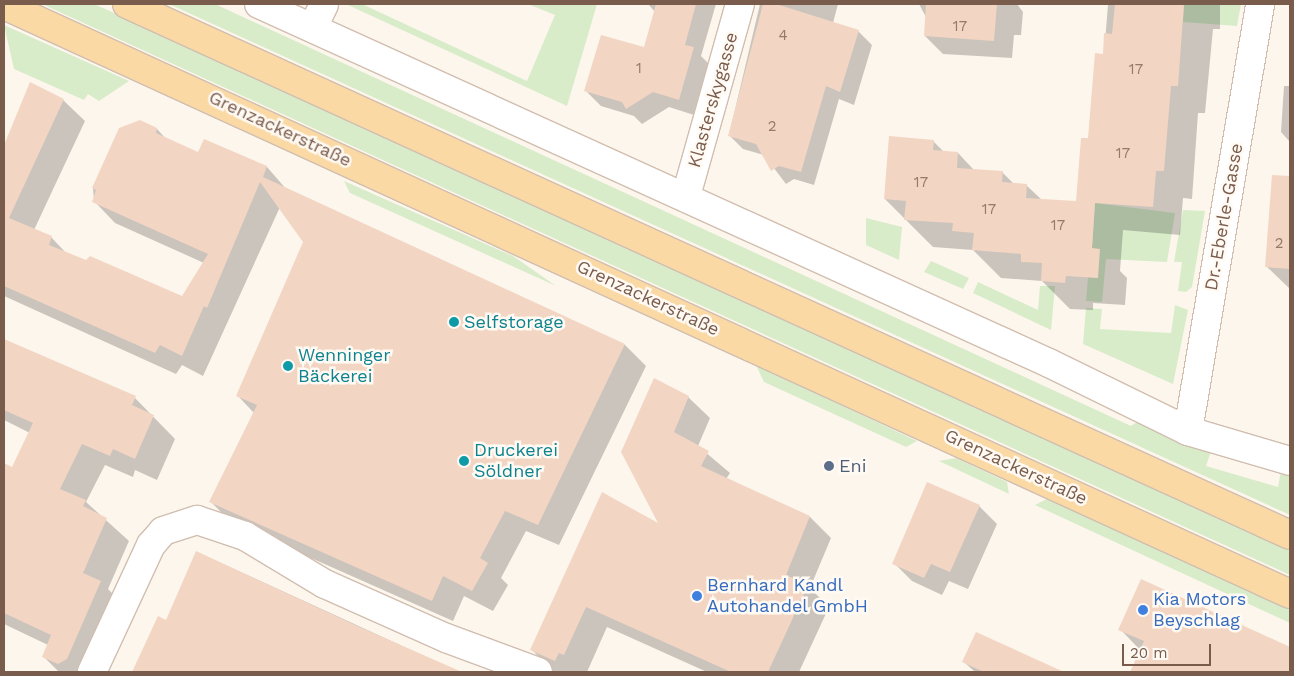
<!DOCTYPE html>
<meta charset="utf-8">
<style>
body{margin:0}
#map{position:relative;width:1294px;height:676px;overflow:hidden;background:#fdf6ec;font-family:"Work Sans",sans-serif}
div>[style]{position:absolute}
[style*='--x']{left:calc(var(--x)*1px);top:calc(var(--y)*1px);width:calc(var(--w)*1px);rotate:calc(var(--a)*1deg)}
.green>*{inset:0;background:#d8ecc9}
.shadow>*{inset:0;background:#0003}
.building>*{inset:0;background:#f3d5c3}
.roads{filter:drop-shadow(1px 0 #d1beb0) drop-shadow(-1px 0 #d1beb0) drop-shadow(0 1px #d1beb0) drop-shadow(0 -1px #d1beb0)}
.minor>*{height:28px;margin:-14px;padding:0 14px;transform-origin:14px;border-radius:14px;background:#fff}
.major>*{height:28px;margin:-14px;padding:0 14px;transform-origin:14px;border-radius:14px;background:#fbd9a5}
.dots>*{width:14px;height:14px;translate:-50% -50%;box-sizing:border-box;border:2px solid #fffaf3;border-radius:50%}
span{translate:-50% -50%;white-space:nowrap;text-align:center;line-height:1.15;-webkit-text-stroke:5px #fffaf3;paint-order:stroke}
.number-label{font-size:15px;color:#987a6a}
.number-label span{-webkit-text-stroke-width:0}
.street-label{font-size:18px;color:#7a5c4d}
.culture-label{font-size:18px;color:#0d838f}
.left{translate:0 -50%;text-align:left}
.service-label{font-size:18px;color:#4e5e75}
.shop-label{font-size:18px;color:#366cbe}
.frame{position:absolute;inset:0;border:5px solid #7a5c4d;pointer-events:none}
.scale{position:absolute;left:1122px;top:644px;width:89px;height:22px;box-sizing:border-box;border:2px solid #7a5c4d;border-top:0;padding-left:6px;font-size:15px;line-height:18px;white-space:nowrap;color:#7a5c4d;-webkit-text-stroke:4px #fffaf3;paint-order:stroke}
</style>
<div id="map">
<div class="green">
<i style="clip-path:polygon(42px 4px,94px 4px,161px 34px,1290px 551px,1290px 575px)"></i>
<i style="clip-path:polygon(169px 4px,215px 4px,1131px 426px,1140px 420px,1211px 451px,1206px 466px,1278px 487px,1281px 471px,1290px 473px,1290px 515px)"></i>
<i style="clip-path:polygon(362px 4px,527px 81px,555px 15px,528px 4px,597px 4px,567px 106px,348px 5px)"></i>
<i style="clip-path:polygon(1184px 4px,1241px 4px,1237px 26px,1183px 22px)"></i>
<i style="clip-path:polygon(4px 25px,129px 81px,99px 101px,88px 94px,84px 100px,14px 69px)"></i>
<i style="clip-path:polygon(344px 181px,513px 256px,556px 286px,350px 193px)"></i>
<i style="clip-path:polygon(1095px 203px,1175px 213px,1167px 262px,1106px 259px,1102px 302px,1086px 301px,1088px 277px,1098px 278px,1092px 248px)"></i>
<i style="clip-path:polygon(1183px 210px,1205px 211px,1192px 287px,1186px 292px,1178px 291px,1182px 262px,1174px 262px)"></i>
<i style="clip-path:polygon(866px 218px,902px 227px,899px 260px,866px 245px)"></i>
<i style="clip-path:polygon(931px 261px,969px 278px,963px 289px,924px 272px)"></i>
<i style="clip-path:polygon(978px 282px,1038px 310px,1040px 286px,1055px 286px,1051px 330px,973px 293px)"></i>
<i style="clip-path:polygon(1175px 305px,1188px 310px,1173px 384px,1083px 344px,1086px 308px,1102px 309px,1100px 329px,1171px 333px)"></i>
<i style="clip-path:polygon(756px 365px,917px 441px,906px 447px,764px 382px)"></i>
<i style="clip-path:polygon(956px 458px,1007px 482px,1009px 494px,939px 461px)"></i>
<i style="clip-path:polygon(1047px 499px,1290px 610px,1290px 623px,1035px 505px)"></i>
</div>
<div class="shadow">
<i style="clip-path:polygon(648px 4px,716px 4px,701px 56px,709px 64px,694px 115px,669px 107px,642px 124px,634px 116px,601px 106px,586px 91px,644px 49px,655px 12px)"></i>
<i style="clip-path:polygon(760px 4px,838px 4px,833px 23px,858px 31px,872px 45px,854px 105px,839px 99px,814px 185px,794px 179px,786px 184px,764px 155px,743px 149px,729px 135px)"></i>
<i style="clip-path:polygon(919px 4px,1017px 4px,1023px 12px,1021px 35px,1014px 35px,1012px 58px,943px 54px,925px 36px,926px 17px)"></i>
<i style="clip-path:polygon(1108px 4px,1220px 4px,1220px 29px,1213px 29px,1205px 113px,1198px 113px,1192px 199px,1183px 198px,1180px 235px,1123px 230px,1120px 271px,1127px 278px,1125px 305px,1093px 303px,1093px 310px,1070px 309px,1042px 281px,1001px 278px,973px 250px,933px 247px,885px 199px,933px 141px,944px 152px,958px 153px,974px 170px,1002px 172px,1014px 184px,1026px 185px,1042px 200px,1077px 203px,1104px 55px)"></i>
<i style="clip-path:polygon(30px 84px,63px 100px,85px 121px,34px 230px,51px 237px,67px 254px,183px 297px,204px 263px,115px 223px,94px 201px,93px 188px,157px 129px,167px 140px,198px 153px,267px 167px,287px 190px,625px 345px,646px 366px,559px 545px,526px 531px,501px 578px,508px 585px,493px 611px,464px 596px,453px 621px,232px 523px,211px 502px,254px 413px,238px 396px,305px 242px,280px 207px,203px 376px,182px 365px,176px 374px,4px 296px,4px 148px)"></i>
<i style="clip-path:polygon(1284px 86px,1290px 86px,1290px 142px,1281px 132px)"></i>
<i style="clip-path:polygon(1270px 220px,1290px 222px,1290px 289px,1266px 266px)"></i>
<i style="clip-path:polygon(4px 341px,135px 398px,175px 439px,157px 480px,135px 470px,133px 477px,105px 465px,86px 502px,129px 541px,108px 589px,123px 604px,93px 672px,59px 672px,43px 656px,48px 645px,4px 624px,4px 465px,13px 469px,30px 433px,4px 420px)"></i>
<i style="clip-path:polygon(688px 397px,710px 418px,698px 446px,730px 473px,726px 479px,810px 517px,831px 538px,810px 588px,829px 607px,799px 672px,707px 672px,607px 627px,587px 672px,553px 671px,532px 650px,661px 526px,622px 452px)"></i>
<i style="clip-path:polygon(979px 506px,997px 524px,968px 589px,949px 581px,942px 595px,912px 581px,894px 563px)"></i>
<i style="clip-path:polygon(197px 552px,459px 672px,134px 672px,159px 618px,166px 622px)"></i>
<i style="clip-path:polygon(1142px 580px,1290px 649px,1290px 672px,1131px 672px,1141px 651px,1120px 629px)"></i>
<i style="clip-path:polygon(977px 634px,1061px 672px,975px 672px,964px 662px)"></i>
</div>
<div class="building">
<i style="clip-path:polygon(656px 4px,696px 4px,685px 45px,694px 47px,679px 100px,653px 92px,626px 109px,622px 102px,584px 91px,601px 35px,644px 47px)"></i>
<i style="clip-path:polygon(763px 4px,776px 4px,859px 30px,840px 92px,826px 86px,801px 172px,779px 166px,771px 171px,756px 144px,728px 136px)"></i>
<i style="clip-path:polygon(926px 4px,997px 4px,994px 41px,924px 36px)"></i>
<i style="clip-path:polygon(1115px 4px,1184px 4px,1178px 86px,1171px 86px,1164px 171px,1156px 171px,1153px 207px,1095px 203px,1092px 248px,1100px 249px,1098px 278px,1066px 276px,1065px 283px,1041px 281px,1042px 263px,1021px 262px,1021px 254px,972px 250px,974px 233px,952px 231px,953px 223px,904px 220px,906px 201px,884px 199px,889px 136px,934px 140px,933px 150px,958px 152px,957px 168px,1003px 171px,1002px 182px,1027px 184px,1026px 198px,1076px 201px,1081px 138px,1088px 138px,1095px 53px,1103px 54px,1104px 33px,1112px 34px)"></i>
<i style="clip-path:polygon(30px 82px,64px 99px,9px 218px,52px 236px,49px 245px,86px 260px,90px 256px,182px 296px,208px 254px,92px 202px,96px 190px,92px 188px,119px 128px,140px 120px,157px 128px,156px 133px,198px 152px,204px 139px,267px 166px,263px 177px,625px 344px,538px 525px,505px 511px,480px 558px,488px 563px,472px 591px,443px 576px,432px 601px,209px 502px,257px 405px,236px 396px,303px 242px,260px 182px,207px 308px,204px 306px,182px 356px,160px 345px,155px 353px,4px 286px,4px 145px)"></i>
<i style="clip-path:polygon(1272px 175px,1290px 176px,1290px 269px,1265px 267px)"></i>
<i style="clip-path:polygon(4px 339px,136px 396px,132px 405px,154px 415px,135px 459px,113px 449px,110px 456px,82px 444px,60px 489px,86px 500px,83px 506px,107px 518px,83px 573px,101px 581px,67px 659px,58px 664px,42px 657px,51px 635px,4px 613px,4px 463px,12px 467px,33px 423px,4px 410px)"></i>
<i style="clip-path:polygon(654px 378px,689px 396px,674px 432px,709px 451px,701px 466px,810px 516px,786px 575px,808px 585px,768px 672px,731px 672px,586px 607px,564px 655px,559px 653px,555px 661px,530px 650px,602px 492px,658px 523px,621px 452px)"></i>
<i style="clip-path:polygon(927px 482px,980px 505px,950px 572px,931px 564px,924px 578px,892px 564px)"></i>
<i style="clip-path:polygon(196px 551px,355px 625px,462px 672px,132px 672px,158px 616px,166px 620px)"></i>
<i style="clip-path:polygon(1141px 579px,1290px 647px,1290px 672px,1130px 672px,1144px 641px,1118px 630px)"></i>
<i style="clip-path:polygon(976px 632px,1064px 672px,984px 672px,962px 662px)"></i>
</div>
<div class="roads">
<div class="minor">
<i style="--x:259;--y:4;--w:868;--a:24.44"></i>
<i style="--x:1049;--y:363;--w:155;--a:26.1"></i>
<i style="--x:1188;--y:431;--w:106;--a:16.4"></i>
<i style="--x:313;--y:27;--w:25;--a:-64"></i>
<i style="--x:686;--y:196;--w:199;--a:-74.3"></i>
<i style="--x:1188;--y:431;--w:433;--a:-80.4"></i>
<i style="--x:92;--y:672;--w:140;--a:-65.1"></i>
<i style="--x:151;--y:545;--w:18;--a:-49"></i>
<i style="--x:163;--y:531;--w:36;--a:-18"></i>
<i style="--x:197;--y:520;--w:51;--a:18.4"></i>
<i style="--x:245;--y:536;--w:93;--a:31"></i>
<i style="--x:325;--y:584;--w:133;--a:24.1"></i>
<i style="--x:446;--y:638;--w:98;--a:20.3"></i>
</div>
<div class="major">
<i style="--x:127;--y:4;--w:1278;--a:24.54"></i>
<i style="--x:4;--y:5;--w:1414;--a:24.61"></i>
</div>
</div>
<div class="dots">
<i style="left:454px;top:322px;background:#0f9aa8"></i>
<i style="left:288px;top:366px;background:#0f9aa8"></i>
<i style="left:464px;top:461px;background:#0f9aa8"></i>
<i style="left:829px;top:466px;background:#5c6f8a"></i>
<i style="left:697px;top:596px;background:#3f7fe0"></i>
<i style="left:1143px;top:610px;background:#3f7fe0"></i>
</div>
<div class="number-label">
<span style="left:960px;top:27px">17</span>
<span style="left:783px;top:36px">4</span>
<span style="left:639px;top:69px">1</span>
<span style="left:1136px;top:70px">17</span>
<span style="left:772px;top:127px">2</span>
<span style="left:1123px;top:154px">17</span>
<span style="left:921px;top:183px">17</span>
<span style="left:989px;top:210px">17</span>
<span style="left:1058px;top:226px">17</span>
<span style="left:1279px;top:244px">2</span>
</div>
<div class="street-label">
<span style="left:713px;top:100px;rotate:-74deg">Klasterskygasse</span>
<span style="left:280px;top:129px;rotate:25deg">Grenzackerstraße</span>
<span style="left:1224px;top:217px;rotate:-80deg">Dr.-Eberle-Gasse</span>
<span style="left:648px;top:298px;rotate:25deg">Grenzackerstraße</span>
<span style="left:1016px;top:467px;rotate:25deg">Grenzackerstraße</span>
</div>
<div class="culture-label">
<span class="left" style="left:464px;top:322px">Selfstorage</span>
<span class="left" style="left:298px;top:366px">Wenninger<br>Bäckerei</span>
<span class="left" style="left:474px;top:461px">Druckerei<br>Söldner</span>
</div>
<div class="service-label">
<span class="left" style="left:839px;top:466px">Eni</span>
</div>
<div class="shop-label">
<span class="left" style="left:707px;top:596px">Bernhard Kandl<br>Autohandel GmbH</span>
<span class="left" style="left:1153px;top:610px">Kia Motors<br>Beyschlag</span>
</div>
<div class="frame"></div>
<div class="scale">20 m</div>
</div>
